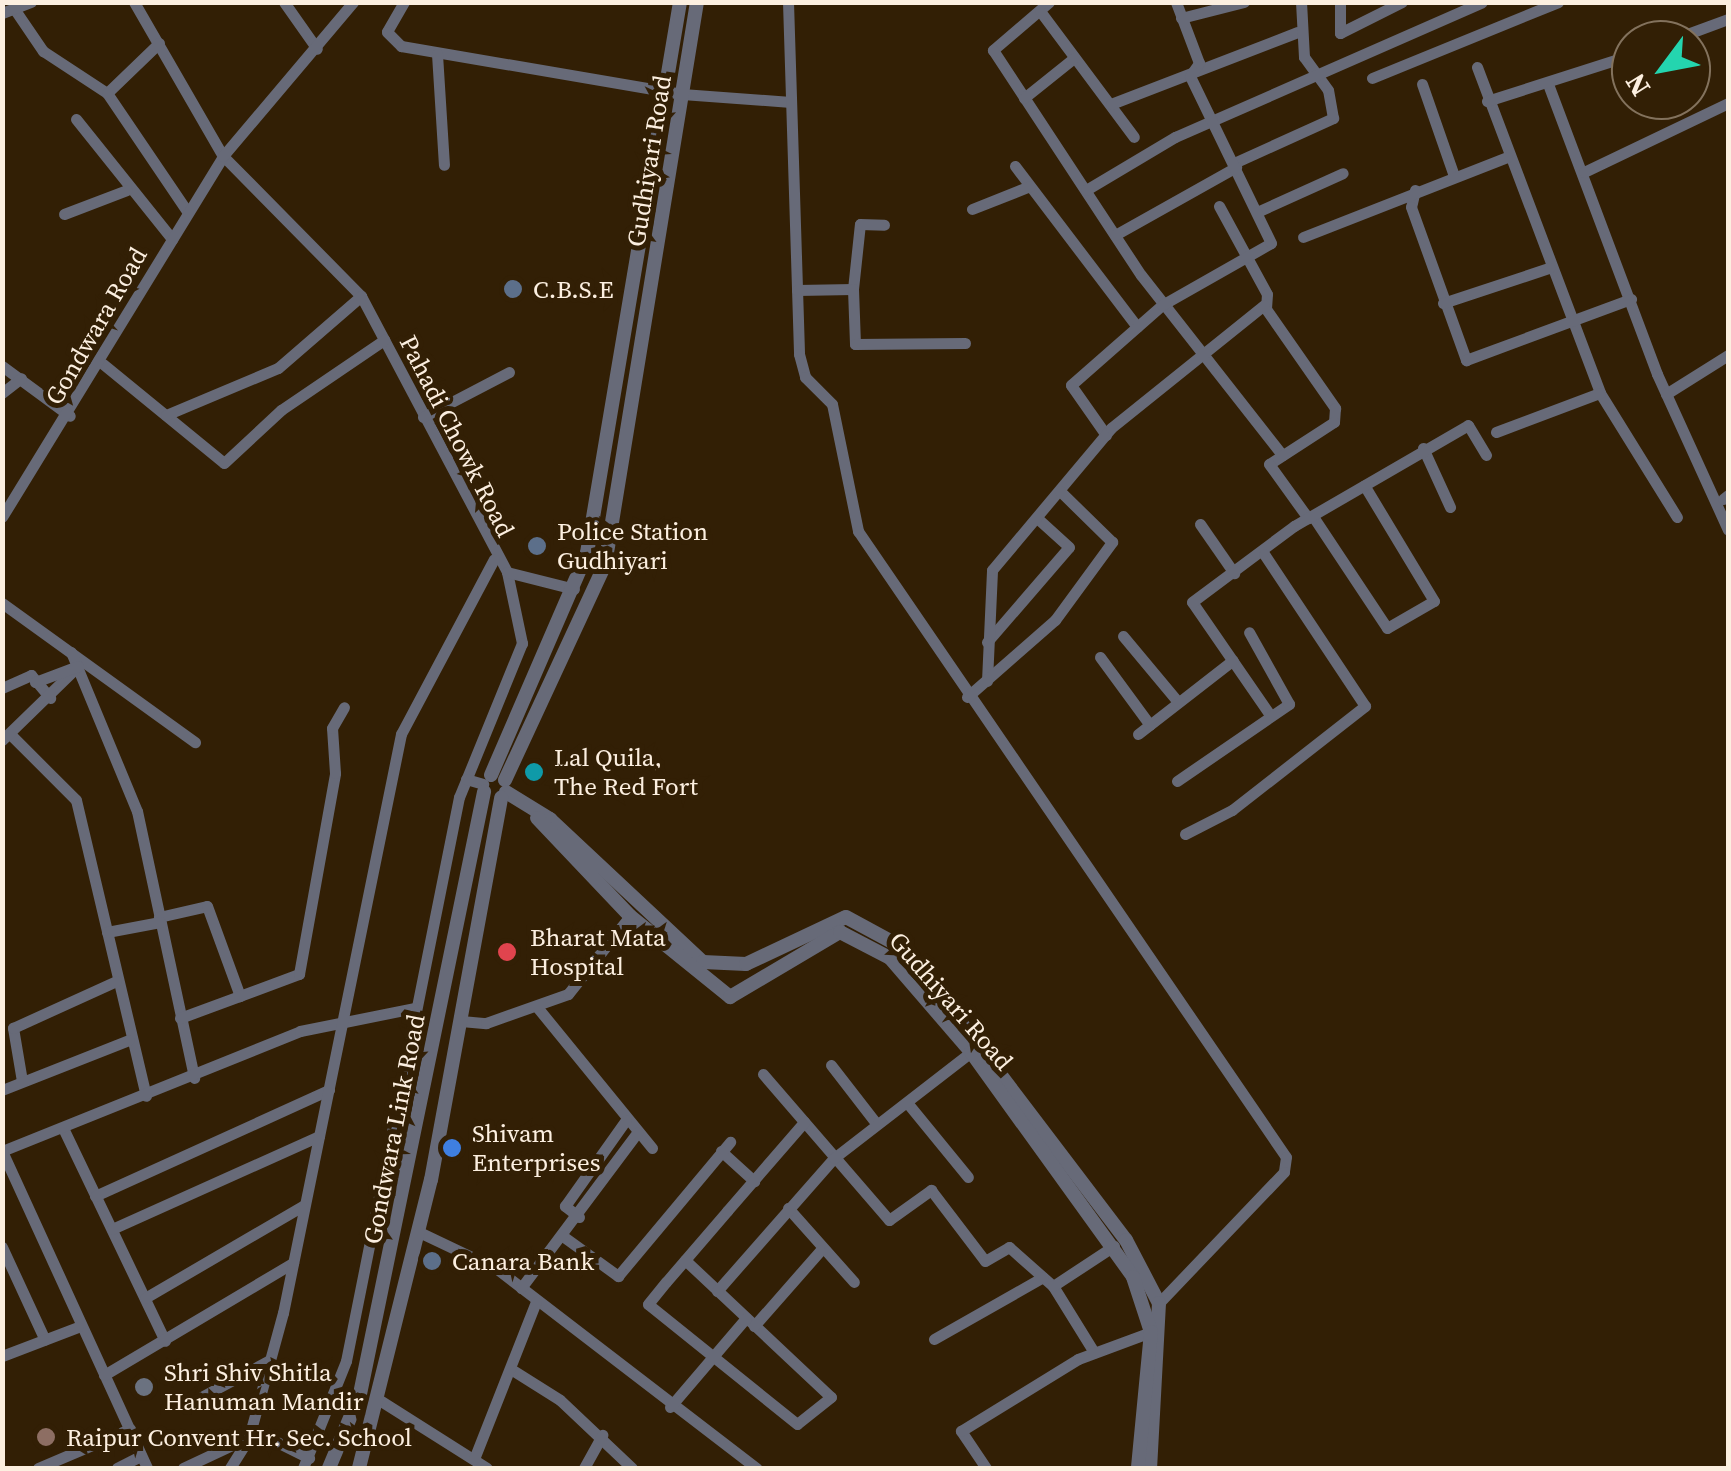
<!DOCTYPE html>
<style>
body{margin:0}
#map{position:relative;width:1731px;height:1471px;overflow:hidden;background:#321f05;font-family:"Source Serif 4",serif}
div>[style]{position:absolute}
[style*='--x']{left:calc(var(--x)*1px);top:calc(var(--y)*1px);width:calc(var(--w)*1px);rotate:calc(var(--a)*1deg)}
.minor>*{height:11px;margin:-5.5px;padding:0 5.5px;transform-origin:5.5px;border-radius:5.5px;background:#676a78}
.tertiary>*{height:14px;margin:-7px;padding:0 7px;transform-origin:7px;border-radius:7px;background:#676a78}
.dots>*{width:28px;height:28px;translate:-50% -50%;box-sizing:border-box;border:5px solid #321f05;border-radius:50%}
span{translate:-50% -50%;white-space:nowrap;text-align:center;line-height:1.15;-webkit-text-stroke:10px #321f05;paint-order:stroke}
.street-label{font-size:25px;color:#fcefe0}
.poi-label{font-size:25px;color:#fcefe0}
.left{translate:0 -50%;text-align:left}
.frame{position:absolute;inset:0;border:5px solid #fcefe0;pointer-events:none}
.north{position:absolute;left:1611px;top:20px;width:100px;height:100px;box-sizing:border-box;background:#321f05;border:2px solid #83725d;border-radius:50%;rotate:238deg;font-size:28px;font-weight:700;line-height:40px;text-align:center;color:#fcefe0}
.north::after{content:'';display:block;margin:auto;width:35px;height:45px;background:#24d5af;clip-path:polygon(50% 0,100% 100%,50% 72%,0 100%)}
</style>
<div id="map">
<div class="minor">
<i style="--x:134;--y:2;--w:178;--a:60"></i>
<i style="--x:223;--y:156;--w:197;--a:45.4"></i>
<i style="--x:361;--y:296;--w:312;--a:62.1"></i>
<i style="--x:507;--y:572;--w:73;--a:78.1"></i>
<i style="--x:522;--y:643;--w:166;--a:112.2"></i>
<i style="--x:459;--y:797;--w:575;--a:101.33"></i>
<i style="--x:346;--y:1361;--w:115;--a:111.9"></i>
<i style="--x:284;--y:2;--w:57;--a:54.9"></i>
<i style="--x:404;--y:2;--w:34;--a:120"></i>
<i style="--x:387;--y:32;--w:20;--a:45"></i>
<i style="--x:401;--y:46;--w:285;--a:9.7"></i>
<i style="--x:682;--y:94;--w:109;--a:4.2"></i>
<i style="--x:788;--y:2;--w:352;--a:88.2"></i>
<i style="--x:799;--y:354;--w:24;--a:75"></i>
<i style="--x:805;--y:377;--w:38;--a:45"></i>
<i style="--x:832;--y:404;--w:130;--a:78.4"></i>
<i style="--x:858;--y:531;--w:758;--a:55.64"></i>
<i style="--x:1286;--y:1157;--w:15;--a:98"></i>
<i style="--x:1284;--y:1172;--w:181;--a:133.7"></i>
<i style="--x:1049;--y:2;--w:74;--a:139.4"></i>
<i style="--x:993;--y:50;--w:269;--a:56.7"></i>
<i style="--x:1141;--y:275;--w:229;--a:51.9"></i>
<i style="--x:1340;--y:2;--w:31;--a:90"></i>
<i style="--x:1340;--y:33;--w:69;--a:-26.6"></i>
<i style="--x:15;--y:10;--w:50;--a:55.7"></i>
<i style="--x:43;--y:51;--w:77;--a:33.3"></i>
<i style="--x:1040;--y:11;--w:157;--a:53.3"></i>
<i style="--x:2;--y:13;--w:31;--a:-21"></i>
<i style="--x:1181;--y:18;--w:65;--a:-14.3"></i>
<i style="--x:1671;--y:40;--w:61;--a:-20.2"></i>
<i style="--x:159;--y:43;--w:72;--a:136.1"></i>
<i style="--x:107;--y:93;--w:143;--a:55.9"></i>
<i style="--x:437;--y:54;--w:111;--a:86.4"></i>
<i style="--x:1477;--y:67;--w:348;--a:69.3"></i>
<i style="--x:1600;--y:393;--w:146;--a:58.2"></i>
<i style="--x:1372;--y:78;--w:201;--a:-22.2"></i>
<i style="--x:1422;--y:84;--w:97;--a:70.8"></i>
<i style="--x:1548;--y:84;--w:310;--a:69.4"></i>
<i style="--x:1657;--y:374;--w:171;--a:65.5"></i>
<i style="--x:1024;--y:98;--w:64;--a:-38.7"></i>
<i style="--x:1487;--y:101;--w:151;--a:-17.7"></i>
<i style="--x:1111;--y:104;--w:200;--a:-21.1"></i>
<i style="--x:76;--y:119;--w:154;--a:51.3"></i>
<i style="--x:1234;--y:163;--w:109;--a:-24.4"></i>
<i style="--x:1333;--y:118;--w:28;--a:-100"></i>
<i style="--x:1328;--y:90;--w:41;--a:-126"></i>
<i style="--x:1304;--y:57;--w:55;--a:-93.1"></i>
<i style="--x:1015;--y:166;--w:202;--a:52.8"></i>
<i style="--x:1584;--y:172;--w:160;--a:-25.6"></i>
<i style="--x:1086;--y:190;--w:104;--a:-30.8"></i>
<i style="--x:1175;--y:137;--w:335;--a:-23.7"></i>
<i style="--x:1415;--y:190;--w:17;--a:103"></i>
<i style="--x:1411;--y:207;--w:163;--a:70.2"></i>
<i style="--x:1466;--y:360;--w:176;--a:-20.3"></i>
<i style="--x:1219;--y:206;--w:100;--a:61.4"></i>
<i style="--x:1267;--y:294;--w:15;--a:94"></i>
<i style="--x:1266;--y:309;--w:121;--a:55.1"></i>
<i style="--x:1335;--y:408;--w:14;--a:94"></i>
<i style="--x:1334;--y:422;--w:77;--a:147.1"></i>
<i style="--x:1269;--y:464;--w:67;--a:54.2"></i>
<i style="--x:972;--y:209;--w:62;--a:-21.6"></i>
<i style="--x:1257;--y:212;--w:94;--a:-24.4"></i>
<i style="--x:64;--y:214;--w:67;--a:-20.9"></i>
<i style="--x:1115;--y:235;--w:139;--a:-29.3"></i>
<i style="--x:1303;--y:237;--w:219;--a:-21.4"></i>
<i style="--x:853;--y:289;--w:65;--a:-83.9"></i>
<i style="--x:860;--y:224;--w:24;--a:2"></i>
<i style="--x:797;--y:290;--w:56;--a:-1"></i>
<i style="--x:853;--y:289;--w:55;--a:87.9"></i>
<i style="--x:855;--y:344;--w:110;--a:-0.5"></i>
<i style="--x:1443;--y:303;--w:112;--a:-18.3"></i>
<i style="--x:103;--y:364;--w:156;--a:39.3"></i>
<i style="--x:224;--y:463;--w:78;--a:-42.9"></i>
<i style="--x:281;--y:410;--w:125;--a:-34.2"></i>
<i style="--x:2;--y:366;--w:84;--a:36.3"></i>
<i style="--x:2;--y:393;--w:24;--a:-38"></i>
<i style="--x:1666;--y:394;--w:73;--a:-32.2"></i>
<i style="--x:166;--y:415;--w:121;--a:-22.8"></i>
<i style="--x:278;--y:368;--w:110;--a:-40.9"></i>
<i style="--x:423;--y:417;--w:97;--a:-27.6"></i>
<i style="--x:1496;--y:432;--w:111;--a:-20.6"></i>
<i style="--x:1106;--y:435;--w:61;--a:-125"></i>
<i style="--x:1071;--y:385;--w:121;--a:-41.3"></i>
<i style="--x:1162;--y:305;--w:125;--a:-29.6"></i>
<i style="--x:1271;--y:243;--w:186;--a:-115.9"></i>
<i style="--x:1190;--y:76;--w:16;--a:-55"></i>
<i style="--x:1199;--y:63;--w:65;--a:-110.7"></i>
<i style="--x:1423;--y:448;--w:65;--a:65.4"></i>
<i style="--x:1723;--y:499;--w:6;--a:-39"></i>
<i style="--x:2;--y:517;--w:423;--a:-58.5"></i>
<i style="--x:223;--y:156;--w:202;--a:-49.8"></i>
<i style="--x:1314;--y:518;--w:132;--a:56.4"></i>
<i style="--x:1387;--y:628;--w:54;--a:-29.9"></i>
<i style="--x:1434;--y:601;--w:135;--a:-121.1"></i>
<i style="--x:1200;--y:524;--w:60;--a:55.2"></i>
<i style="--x:507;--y:572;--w:69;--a:14.2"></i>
<i style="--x:2;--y:603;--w:238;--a:35.8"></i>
<i style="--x:1123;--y:636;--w:86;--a:50.2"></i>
<i style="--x:987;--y:642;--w:125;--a:-49.2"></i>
<i style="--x:1069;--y:547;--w:43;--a:-137.8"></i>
<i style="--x:71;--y:652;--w:172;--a:67.5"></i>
<i style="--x:137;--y:811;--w:273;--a:77.9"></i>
<i style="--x:1100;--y:657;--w:84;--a:53.7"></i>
<i style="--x:987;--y:681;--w:111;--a:-87.4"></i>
<i style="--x:992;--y:570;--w:185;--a:-50"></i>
<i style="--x:1111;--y:428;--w:196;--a:-38.8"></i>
<i style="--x:2;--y:688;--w:32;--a:-24"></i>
<i style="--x:31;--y:675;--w:30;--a:50"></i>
<i style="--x:967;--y:697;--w:117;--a:-41.2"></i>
<i style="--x:1055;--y:620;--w:97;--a:-53.8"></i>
<i style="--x:1112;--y:542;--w:73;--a:-135.6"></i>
<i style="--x:1270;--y:715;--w:137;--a:-124.6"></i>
<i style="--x:1192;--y:602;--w:127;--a:-36.7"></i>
<i style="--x:1294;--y:526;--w:201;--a:-30.1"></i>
<i style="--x:1468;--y:425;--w:35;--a:59"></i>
<i style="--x:10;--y:734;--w:93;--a:45"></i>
<i style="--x:76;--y:800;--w:304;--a:76.7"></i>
<i style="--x:1138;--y:734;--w:120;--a:-37.9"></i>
<i style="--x:2;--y:740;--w:106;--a:-44.2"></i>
<i style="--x:78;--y:666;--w:46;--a:159.6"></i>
<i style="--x:466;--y:779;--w:18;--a:16"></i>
<i style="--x:1177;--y:781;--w:136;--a:-34.5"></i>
<i style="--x:1289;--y:704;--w:82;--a:-119.1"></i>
<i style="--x:1185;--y:834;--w:53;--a:-27.1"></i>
<i style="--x:1232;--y:810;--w:169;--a:-38"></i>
<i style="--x:1365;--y:706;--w:182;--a:-123.6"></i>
<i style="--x:159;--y:917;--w:49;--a:-12.9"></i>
<i style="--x:207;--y:906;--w:96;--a:69.9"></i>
<i style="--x:107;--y:932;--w:54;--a:-10.7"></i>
<i style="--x:537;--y:1007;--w:182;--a:50.8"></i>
<i style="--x:180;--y:1018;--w:127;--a:-20.3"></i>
<i style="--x:299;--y:974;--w:204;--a:-79.8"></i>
<i style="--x:335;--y:773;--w:45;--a:-93.8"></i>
<i style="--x:332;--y:728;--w:24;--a:-60"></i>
<i style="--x:461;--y:1021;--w:25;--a:5"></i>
<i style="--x:486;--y:1023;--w:87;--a:-19.5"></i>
<i style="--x:568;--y:994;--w:100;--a:-51.5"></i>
<i style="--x:831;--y:1065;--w:72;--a:52.3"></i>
<i style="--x:763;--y:1074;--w:193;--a:49.2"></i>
<i style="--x:889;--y:1220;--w:52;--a:-35.5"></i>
<i style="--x:931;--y:1190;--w:89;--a:52.7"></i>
<i style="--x:985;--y:1261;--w:28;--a:-30"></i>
<i style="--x:1009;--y:1247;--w:59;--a:41.6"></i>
<i style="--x:1053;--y:1286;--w:78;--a:58.2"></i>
<i style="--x:22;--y:1081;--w:54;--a:-99.6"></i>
<i style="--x:13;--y:1028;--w:113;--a:-24.5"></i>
<i style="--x:2;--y:1090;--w:136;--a:-21.5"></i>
<i style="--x:909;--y:1105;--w:93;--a:50.7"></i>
<i style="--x:63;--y:1128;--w:236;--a:64.4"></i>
<i style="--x:2;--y:1151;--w:321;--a:-21.9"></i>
<i style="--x:300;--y:1031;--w:116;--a:-11.4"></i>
<i style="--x:2;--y:1151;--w:349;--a:65.4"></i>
<i style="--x:721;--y:1151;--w:45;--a:42.3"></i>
<i style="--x:95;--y:1196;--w:257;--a:-24.4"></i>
<i style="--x:788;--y:1208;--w:99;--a:48.3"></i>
<i style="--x:579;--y:1217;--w:18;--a:-142"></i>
<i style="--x:565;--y:1206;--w:105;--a:-54.7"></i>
<i style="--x:112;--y:1229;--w:227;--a:-24.2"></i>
<i style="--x:419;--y:1232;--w:86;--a:25.4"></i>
<i style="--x:497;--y:1269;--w:327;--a:37.5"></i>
<i style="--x:564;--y:1237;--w:67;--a:35.8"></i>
<i style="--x:618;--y:1276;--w:175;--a:-50.1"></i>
<i style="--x:2;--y:1247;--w:102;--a:65.2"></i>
<i style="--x:685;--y:1260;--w:200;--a:43.2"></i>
<i style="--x:831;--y:1397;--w:43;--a:141.5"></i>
<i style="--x:797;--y:1424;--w:191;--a:-141.2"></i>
<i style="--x:648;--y:1304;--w:28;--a:-51"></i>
<i style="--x:666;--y:1282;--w:94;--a:-49.3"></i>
<i style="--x:727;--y:1211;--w:118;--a:-49.1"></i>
<i style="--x:1053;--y:1286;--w:73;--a:-33.3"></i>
<i style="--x:521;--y:1288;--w:194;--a:-53.2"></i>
<i style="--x:717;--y:1291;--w:177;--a:-48.7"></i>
<i style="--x:834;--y:1158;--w:173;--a:-37.7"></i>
<i style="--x:145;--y:1298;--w:184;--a:-30.3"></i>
<i style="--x:754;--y:1326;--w:100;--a:-48.7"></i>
<i style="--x:934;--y:1339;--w:125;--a:-29.6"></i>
<i style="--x:2;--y:1356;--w:81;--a:-20.9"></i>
<i style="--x:514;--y:1371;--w:54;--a:32.2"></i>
<i style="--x:560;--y:1400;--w:99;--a:43.4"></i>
<i style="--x:104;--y:1375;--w:220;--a:-30.7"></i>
<i style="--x:203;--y:1396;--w:74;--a:-28.3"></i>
<i style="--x:381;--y:1401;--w:125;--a:32.3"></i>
<i style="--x:670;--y:1407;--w:117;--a:-49.5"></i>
<i style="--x:251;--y:1429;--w:65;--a:26.6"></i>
<i style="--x:474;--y:1459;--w:169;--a:-68.5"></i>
<i style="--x:38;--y:1468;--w:100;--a:-23"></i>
<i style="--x:117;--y:1468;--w:27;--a:-27"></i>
<i style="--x:183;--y:1468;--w:73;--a:-25.2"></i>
<i style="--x:230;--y:1468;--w:36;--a:-58"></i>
<i style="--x:249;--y:1437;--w:129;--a:-74.7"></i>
<i style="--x:283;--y:1313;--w:591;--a:-78.48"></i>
<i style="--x:401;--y:734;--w:198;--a:-62"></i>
<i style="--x:584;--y:1468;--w:38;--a:-61"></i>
<i style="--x:986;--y:1468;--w:45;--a:-124"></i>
<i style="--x:961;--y:1431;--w:137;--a:-31.6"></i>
<i style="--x:1078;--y:1359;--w:78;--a:-20.3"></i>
</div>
<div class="tertiary">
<i style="--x:491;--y:775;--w:242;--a:-66.6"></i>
<i style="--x:587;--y:553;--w:559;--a:-80.42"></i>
<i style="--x:505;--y:780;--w:237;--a:-65.1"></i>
<i style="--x:605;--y:565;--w:570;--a:-80.72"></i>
<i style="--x:506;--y:792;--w:52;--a:31.5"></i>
<i style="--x:550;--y:819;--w:209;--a:43.1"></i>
<i style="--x:703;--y:962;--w:43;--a:2.7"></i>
<i style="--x:746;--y:964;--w:110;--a:-25.2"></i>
<i style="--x:846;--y:917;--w:67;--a:28.5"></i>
<i style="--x:905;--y:949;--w:365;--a:52.8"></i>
<i style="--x:1126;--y:1240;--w:71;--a:62.4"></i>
<i style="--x:1159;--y:1303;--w:165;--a:93.1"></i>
<i style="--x:537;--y:818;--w:135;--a:46.5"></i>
<i style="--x:630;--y:916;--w:129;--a:39"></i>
<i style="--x:730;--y:997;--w:128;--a:-30.6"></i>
<i style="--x:840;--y:932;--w:56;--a:27.5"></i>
<i style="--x:890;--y:958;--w:124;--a:49.2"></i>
<i style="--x:971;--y:1052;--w:277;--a:54.2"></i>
<i style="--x:1133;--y:1277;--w:58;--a:71.9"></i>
<i style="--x:1151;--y:1332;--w:137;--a:95.5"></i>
<i style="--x:329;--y:1468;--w:80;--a:-67.3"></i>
<i style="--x:360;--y:1394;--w:615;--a:-78.36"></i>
<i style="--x:359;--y:1468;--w:297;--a:-76"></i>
<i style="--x:431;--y:1180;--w:389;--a:-79.6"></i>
</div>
<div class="dots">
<i style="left:513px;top:289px;background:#5c6f8a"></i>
<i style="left:537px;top:546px;background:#5c6f8a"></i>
<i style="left:534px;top:772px;background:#0f9aa8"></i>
<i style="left:507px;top:952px;background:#e0444e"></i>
<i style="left:452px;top:1148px;background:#3f7fe0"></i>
<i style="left:432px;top:1261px;background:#5c6f8a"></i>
<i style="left:144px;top:1387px;background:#6b7280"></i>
<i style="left:46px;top:1437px;background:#8d6e63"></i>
</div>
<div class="street-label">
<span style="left:649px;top:161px;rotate:-81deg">Gudhiyari Road</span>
<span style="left:96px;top:326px;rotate:-60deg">Gondwara Road</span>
<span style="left:457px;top:436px;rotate:63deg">Pahadi Chowk Road</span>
<span style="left:951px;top:1001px;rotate:49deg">Gudhiyari Road</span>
<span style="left:394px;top:1129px;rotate:-79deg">Gondwara Link Road</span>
</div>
<div class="poi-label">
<span class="left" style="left:533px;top:289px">C.B.S.E</span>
<span class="left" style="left:557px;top:546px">Police Station<br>Gudhiyari</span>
<span class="left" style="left:554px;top:772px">Lal Quila,<br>The Red Fort</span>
<span class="left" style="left:530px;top:952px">Bharat Mata<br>Hospital</span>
<span class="left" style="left:472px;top:1148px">Shivam<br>Enterprises</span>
<span class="left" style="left:452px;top:1261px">Canara Bank</span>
<span class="left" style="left:164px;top:1387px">Shri Shiv Shitla<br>Hanuman Mandir</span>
<span class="left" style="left:66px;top:1437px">Raipur Convent Hr. Sec. School</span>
</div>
<div class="frame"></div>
<div class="north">N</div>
</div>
